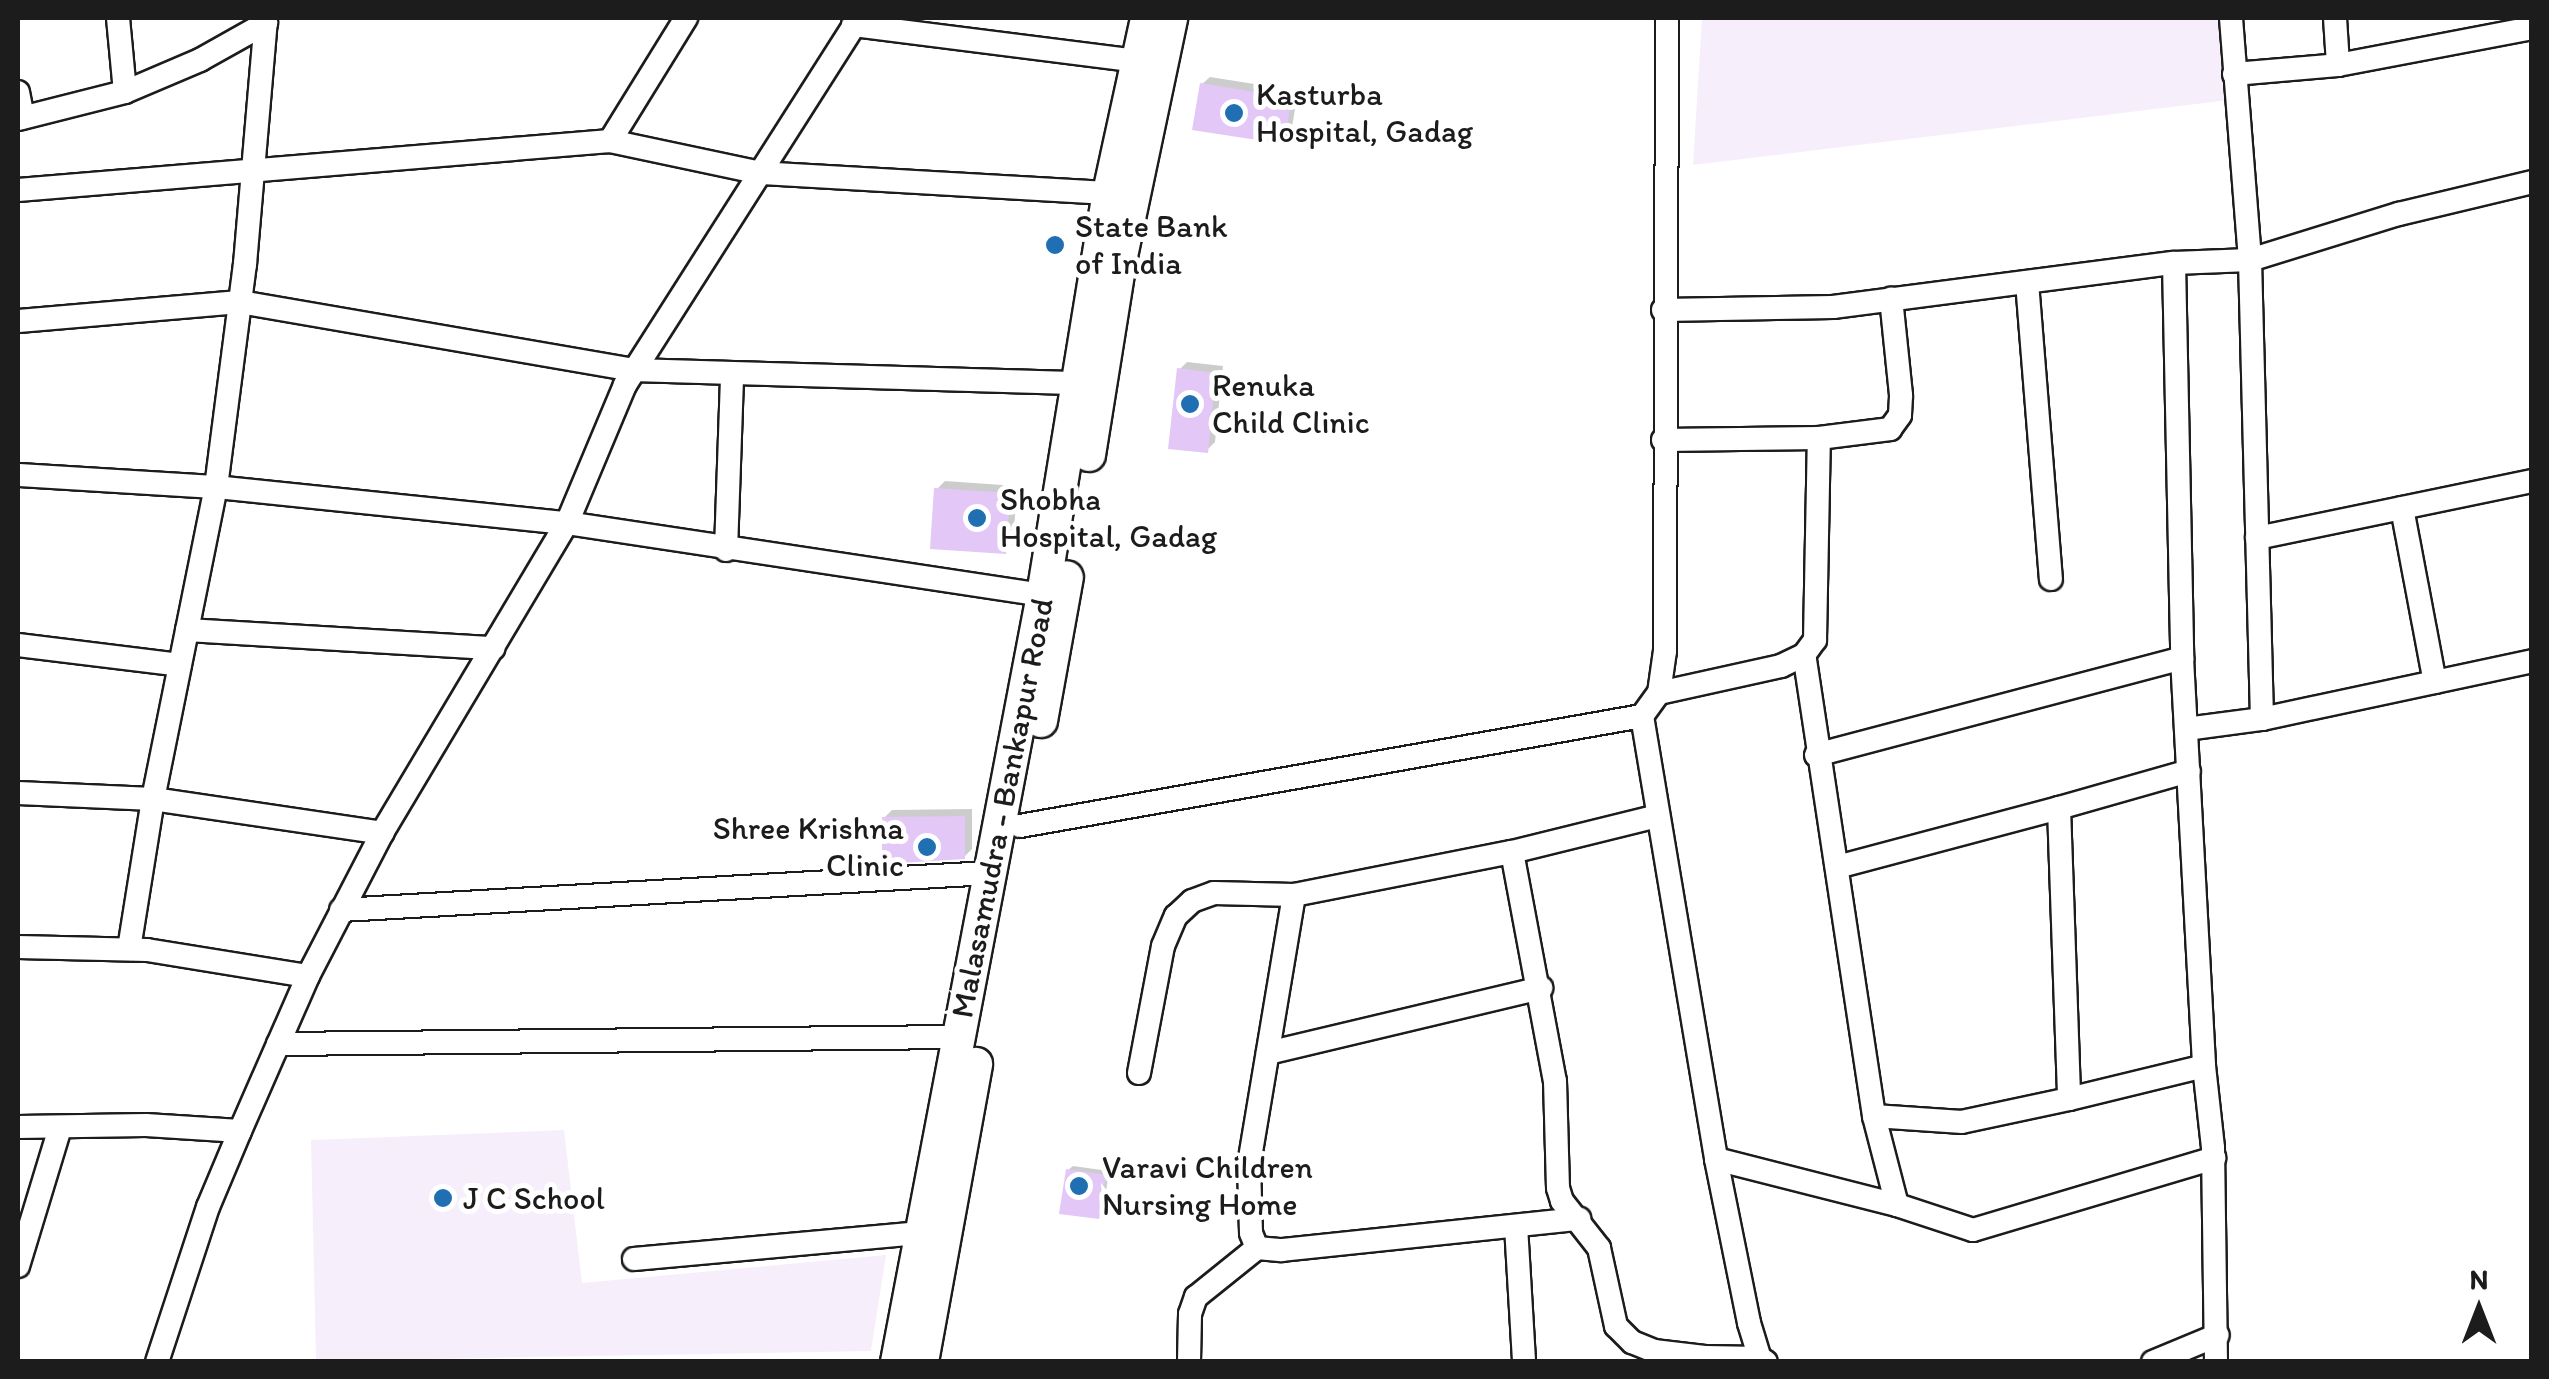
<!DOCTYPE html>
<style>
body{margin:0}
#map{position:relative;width:2549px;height:1379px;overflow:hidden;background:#fff;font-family:Itim,sans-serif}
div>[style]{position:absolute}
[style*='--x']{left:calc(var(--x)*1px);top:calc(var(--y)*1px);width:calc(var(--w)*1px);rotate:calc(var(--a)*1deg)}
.built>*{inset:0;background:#f7eefc}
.shadow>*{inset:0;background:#0003}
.building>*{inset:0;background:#e3c7f6}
.roads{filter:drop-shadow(2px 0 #1c1c1c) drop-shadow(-2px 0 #1c1c1c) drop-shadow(0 2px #1c1c1c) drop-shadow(0 -2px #1c1c1c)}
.street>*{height:22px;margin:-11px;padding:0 11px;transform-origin:11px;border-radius:11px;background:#fff}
.secondary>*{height:32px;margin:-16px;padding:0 16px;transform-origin:16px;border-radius:16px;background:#fff}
.dots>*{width:28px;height:28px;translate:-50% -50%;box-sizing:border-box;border:5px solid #fff;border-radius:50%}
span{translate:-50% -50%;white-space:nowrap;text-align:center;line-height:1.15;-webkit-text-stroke:10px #fff;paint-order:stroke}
.poi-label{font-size:32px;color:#1c1c1c}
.left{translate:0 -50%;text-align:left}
.right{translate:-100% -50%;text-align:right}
.street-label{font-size:32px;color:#1c1c1c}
.frame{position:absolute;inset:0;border:20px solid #1c1c1c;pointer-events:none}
.north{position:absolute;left:2429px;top:1259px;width:100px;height:100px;-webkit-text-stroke:8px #fff;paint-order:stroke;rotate:0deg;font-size:28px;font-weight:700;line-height:40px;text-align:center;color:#1c1c1c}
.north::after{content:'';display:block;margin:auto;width:35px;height:45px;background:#1c1c1c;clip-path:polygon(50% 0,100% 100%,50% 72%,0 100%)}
</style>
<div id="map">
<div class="built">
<i style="clip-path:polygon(1702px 18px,2221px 18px,2229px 100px,1693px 165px)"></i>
<i style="clip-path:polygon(564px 1130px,582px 1283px,886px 1255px,871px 1351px,316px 1361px,311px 1140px)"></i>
</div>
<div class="shadow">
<i style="clip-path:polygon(1210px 77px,1298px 91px,1291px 133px,1283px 141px,1202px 84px)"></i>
<i style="clip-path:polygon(1187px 362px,1223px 366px,1215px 442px,1207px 450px,1179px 370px)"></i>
<i style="clip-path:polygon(945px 481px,1017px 486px,1013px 544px,1005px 552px,937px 489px)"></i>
<i style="clip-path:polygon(972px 809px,972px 849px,964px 857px,884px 818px,892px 810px)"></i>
<i style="clip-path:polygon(1073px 1166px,1109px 1171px,1103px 1212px,1098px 1217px,1068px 1170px)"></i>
</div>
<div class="building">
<i style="clip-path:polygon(1200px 83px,1292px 98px,1284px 144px,1192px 130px)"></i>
<i style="clip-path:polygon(1177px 368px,1216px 373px,1208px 453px,1168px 449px)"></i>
<i style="clip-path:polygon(934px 488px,1010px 493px,1006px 554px,930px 549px)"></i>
<i style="clip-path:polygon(965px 816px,965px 859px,882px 864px,882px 817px)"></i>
<i style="clip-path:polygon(1066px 1169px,1106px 1175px,1099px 1219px,1059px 1214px)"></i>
</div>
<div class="roads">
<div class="street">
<i style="--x:118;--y:18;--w:74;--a:84.6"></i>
<i style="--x:2231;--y:18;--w:243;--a:85.5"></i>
<i style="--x:2250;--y:260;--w:459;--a:88.5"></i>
<i style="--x:2335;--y:18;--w:47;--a:86.3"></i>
<i style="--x:853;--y:25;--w:285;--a:7.2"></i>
<i style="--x:2234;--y:74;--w:104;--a:-4.9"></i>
<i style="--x:2338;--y:65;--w:197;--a:-10.8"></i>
<i style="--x:18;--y:92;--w:26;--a:79"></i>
<i style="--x:18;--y:119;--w:110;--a:-14.2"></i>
<i style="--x:125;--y:92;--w:82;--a:-23.1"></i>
<i style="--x:200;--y:60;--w:76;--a:-29.3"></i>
<i style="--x:610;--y:141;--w:145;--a:-58.3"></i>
<i style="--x:18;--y:190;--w:594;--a:-4.73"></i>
<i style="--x:610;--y:141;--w:153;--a:12"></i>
<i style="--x:760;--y:173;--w:350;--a:3.3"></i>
<i style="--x:2174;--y:263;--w:395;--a:88.8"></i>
<i style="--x:2182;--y:658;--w:409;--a:86.9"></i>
<i style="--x:2204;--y:1066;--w:82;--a:83.7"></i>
<i style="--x:2213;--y:1148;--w:214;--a:89.2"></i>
<i style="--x:2027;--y:282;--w:298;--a:85.4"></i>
<i style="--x:1663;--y:310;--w:170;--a:-1"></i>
<i style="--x:1833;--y:307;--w:344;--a:-7.4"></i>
<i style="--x:2174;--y:263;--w:76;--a:-2.3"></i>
<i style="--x:2250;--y:260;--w:156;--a:-17.2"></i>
<i style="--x:2399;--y:214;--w:137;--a:-13.5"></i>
<i style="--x:18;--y:321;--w:223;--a:-4.9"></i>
<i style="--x:240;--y:302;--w:401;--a:9.8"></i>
<i style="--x:635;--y:370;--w:443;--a:1.7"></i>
<i style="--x:1663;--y:440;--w:156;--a:-0.7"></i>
<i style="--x:1819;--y:438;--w:72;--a:-7.2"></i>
<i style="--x:1890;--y:429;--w:17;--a:-54"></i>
<i style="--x:1900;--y:415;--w:20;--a:-87"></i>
<i style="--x:1901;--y:395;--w:97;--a:-95.9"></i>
<i style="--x:18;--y:475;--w:198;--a:3.5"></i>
<i style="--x:216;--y:487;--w:353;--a:5.9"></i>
<i style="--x:567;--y:523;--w:481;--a:8.6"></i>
<i style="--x:2402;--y:508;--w:177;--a:79.3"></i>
<i style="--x:2257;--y:538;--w:281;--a:-11.7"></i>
<i style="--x:726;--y:550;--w:175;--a:-88"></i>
<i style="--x:187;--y:630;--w:307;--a:3.4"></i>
<i style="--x:18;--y:645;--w:163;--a:7"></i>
<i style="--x:1659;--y:693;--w:125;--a:-12.5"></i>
<i style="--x:1781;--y:666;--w:25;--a:-26"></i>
<i style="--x:1804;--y:655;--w:19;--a:-54"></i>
<i style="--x:1815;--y:640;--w:202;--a:-88.9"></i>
<i style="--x:1642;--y:716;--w:449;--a:80.5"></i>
<i style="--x:1716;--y:1159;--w:167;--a:78.6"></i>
<i style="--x:1749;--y:1323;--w:37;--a:73"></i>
<i style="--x:1760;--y:1358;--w:7;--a:34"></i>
<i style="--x:2186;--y:729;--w:77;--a:-7.5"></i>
<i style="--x:2262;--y:719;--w:276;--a:-12.1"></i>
<i style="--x:1816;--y:755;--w:379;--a:-14.8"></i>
<i style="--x:18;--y:793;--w:135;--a:2.5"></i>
<i style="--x:153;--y:799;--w:232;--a:8.4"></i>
<i style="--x:2059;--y:808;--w:135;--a:-15.9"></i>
<i style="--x:1020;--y:826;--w:632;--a:-10.03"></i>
<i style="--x:1642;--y:716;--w:29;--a:-54"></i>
<i style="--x:1659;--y:693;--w:42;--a:-81.9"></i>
<i style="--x:1665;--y:651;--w:633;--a:-89.82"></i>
<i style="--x:1512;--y:852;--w:233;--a:79.4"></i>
<i style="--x:1555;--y:1081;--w:107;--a:88.4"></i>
<i style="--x:1558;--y:1188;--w:14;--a:73"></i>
<i style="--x:1562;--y:1201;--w:60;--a:51.8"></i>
<i style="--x:1599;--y:1248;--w:80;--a:77.7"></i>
<i style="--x:1616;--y:1326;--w:23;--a:45"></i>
<i style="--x:1632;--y:1342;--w:24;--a:22"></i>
<i style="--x:1654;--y:1351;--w:51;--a:6.7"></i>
<i style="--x:1837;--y:867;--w:230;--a:-14.9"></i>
<i style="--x:2059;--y:808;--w:291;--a:88"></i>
<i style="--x:2069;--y:1099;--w:109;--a:167.9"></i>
<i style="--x:1962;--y:1122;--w:88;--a:-176.1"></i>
<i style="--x:341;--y:910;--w:648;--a:-3.27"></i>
<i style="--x:18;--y:947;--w:129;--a:1.3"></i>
<i style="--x:147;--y:950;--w:163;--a:9.2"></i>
<i style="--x:129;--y:949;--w:152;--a:-80.9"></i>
<i style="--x:153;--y:799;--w:318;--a:-78.6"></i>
<i style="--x:216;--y:487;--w:225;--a:-82.6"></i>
<i style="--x:245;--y:264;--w:247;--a:-85.1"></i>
<i style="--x:278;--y:1044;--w:680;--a:-0.59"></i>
<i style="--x:1268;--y:1053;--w:281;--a:-13.4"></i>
<i style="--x:1139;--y:1073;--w:129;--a:-79.3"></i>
<i style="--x:1163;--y:946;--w:33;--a:-67"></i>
<i style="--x:1176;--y:916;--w:22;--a:-43"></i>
<i style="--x:1192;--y:901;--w:23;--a:-20"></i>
<i style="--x:1214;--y:893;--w:80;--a:1.4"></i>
<i style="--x:1294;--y:895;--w:222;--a:-11.2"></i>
<i style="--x:1512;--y:852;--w:150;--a:-13.9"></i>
<i style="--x:2069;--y:1099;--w:139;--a:-13.7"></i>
<i style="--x:18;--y:1127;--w:128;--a:-0.9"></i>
<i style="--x:146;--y:1125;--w:94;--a:3.7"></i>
<i style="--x:1716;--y:1159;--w:187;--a:14.3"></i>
<i style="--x:1897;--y:1205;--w:92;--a:-104.5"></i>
<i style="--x:1874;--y:1116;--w:466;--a:-98.6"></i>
<i style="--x:1897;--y:1205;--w:80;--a:18.2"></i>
<i style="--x:1973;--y:1230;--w:252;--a:-16.6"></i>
<i style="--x:1516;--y:1226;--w:136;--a:86.6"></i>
<i style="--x:1257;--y:1248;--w:16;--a:-112"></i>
<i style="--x:1251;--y:1233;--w:69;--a:-91.7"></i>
<i style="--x:1249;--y:1164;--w:273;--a:-80.5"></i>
<i style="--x:634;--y:1259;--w:288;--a:-5.2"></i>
<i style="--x:18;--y:1266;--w:144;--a:-73.1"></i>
<i style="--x:157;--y:1362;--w:163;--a:-71.8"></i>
<i style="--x:208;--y:1207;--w:82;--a:-67.2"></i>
<i style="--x:240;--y:1131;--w:169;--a:-66.3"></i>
<i style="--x:308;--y:976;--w:161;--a:-62.6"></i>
<i style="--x:382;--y:833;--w:361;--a:-59.2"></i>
<i style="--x:567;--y:523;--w:150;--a:-67.2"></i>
<i style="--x:625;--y:385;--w:435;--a:-57.5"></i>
<i style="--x:1189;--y:1362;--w:48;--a:-88.8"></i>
<i style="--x:1190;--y:1314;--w:18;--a:-71"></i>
<i style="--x:1196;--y:1297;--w:78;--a:-38.8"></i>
<i style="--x:1257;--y:1248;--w:25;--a:5"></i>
<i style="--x:1282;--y:1250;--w:299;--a:-6"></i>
<i style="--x:1706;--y:1362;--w:5;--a:-101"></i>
<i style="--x:1705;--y:1357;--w:55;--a:1"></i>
<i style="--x:2153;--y:1362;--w:70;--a:-22.6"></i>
</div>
<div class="secondary">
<i style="--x:1089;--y:455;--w:196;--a:-80.9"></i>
<i style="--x:1120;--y:261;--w:248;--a:-78.1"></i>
<i style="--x:1041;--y:721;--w:146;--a:-79.8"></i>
<i style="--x:897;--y:1362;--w:781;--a:-79.22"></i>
<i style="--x:1043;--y:595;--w:407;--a:-80.7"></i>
<i style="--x:1109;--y:193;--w:179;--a:-77.7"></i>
<i style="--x:922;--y:1362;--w:303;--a:-79.7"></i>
</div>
</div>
<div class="dots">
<i style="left:1234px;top:113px;background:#1f6fb2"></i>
<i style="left:1055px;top:245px;background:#1f6fb2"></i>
<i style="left:1190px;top:404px;background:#1f6fb2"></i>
<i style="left:977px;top:518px;background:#1f6fb2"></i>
<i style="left:927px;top:847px;background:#1f6fb2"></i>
<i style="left:1079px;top:1186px;background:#1f6fb2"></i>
<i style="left:443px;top:1198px;background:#1f6fb2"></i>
</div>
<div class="poi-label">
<span class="left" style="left:1256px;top:113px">Kasturba<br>Hospital, Gadag</span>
<span class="left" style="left:1075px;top:245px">State Bank<br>of India</span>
<span class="left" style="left:1212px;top:404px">Renuka<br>Child Clinic</span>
<span class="left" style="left:1000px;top:518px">Shobha<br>Hospital, Gadag</span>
<span class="right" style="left:904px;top:847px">Shree Krishna<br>Clinic</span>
<span class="left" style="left:1102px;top:1186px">Varavi Children<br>Nursing Home</span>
<span class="left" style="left:463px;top:1198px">J C School</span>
</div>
<div class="street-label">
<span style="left:1002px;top:808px;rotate:-79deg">Malasamudra - Bankapur Road</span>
</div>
<div class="frame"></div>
<div class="north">N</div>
</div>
